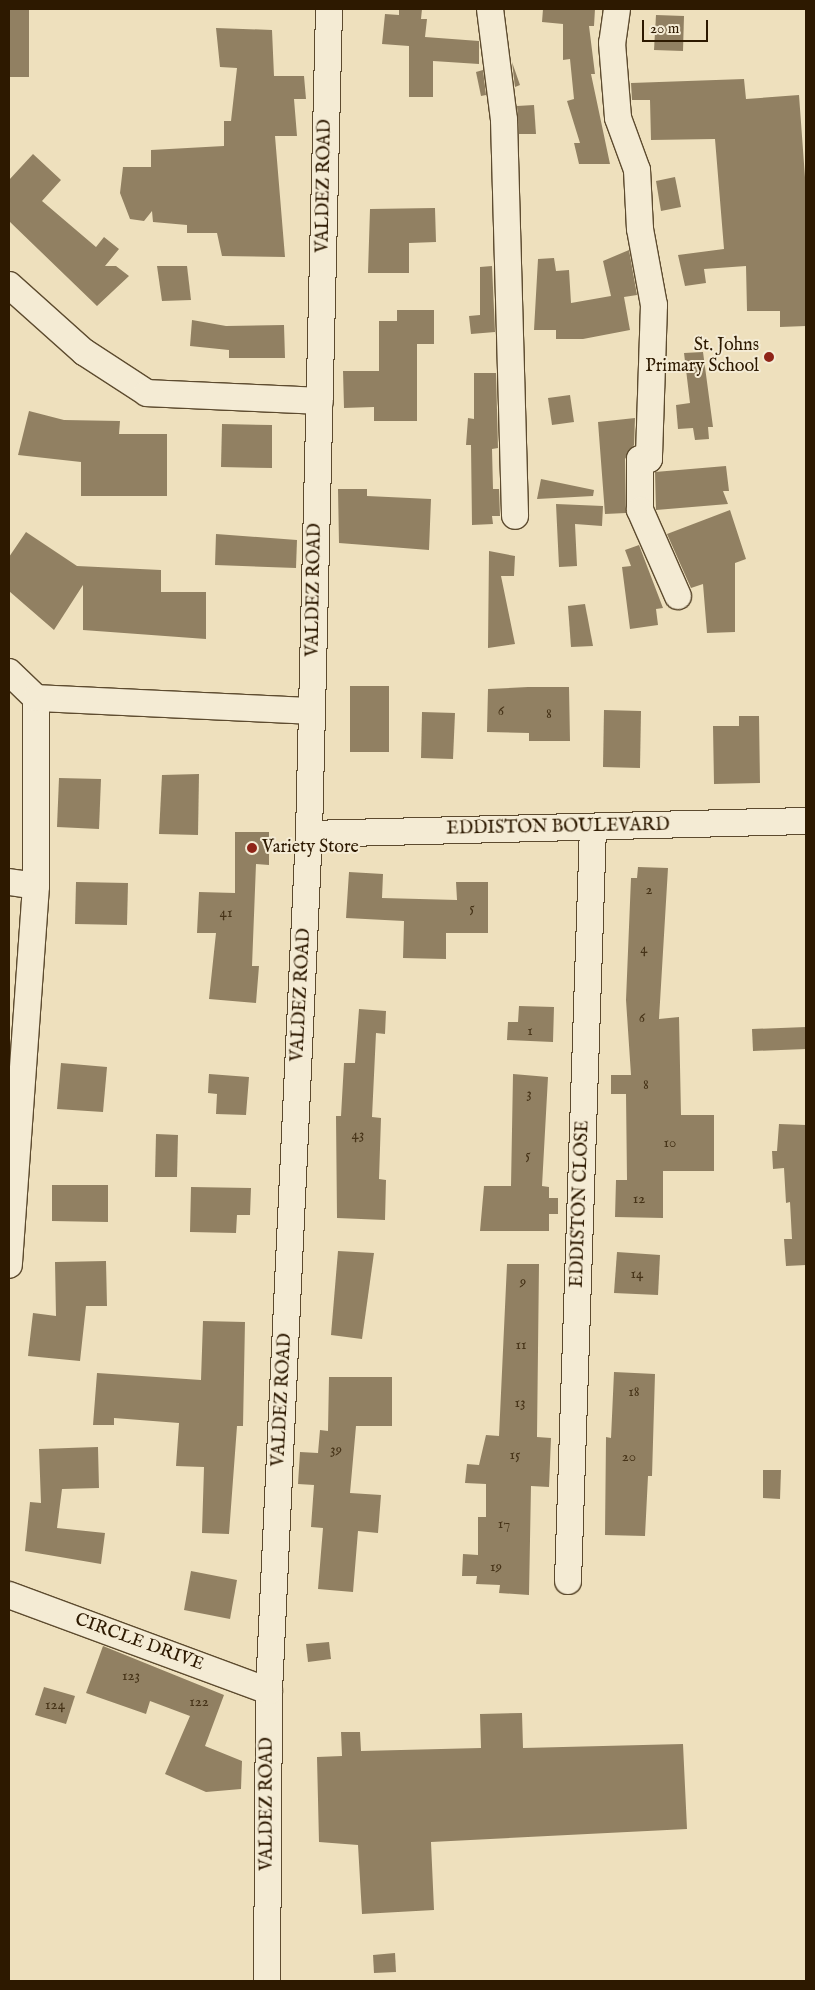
<!DOCTYPE html>
<style>
body{margin:0}
#map{position:relative;width:815px;height:1990px;overflow:hidden;background:#eee0bd;font-family:"IM FELL English",serif}
div>[style]{position:absolute}
[style*='--x']{left:calc(var(--x)*1px);top:calc(var(--y)*1px);width:calc(var(--w)*1px);rotate:calc(var(--a)*1deg)}
.building>*{inset:0;background:#918062}
.roads{filter:drop-shadow(1px 0 #5d4b2f) drop-shadow(-1px 0 #5d4b2f) drop-shadow(0 1px #5d4b2f) drop-shadow(0 -1px #5d4b2f)}
.minor>*{height:26px;margin:-13px;padding:0 13px;transform-origin:13px;border-radius:13px;background:#f4ebd4}
.dots>*{width:14px;height:14px;translate:-50% -50%;box-sizing:border-box;border:2px solid #f4ebd4;border-radius:50%}
span{translate:-50% -50%;white-space:nowrap;text-align:center;line-height:1.15;-webkit-text-stroke:4px #f4ebd4;paint-order:stroke}
.number-label{font-size:15px;color:#463318}
.number-label span{-webkit-text-stroke-width:0}
.street-label{font-size:18px;color:#2d1900}
.poi-label{font-size:18px;color:#2d1900}
.right{translate:-100% -50%;text-align:right}
.left{translate:0 -50%;text-align:left}
.frame{position:absolute;inset:0;border:10px solid #2d1900;pointer-events:none}
.scale{position:absolute;left:642px;top:20px;width:66px;height:22px;box-sizing:border-box;border:2px solid #2d1900;border-top:0;padding-left:6px;font-size:15px;line-height:18px;white-space:nowrap;color:#2d1900;-webkit-text-stroke:4px #f4ebd4;paint-order:stroke}
</style>
<div id="map">
<div class="building">
<i style="clip-path:polygon(9px 9px,29px 9px,29px 77px,9px 77px)"></i>
<i style="clip-path:polygon(399px 9px,422px 9px,421px 19px,427px 19px,425px 37px,479px 41px,479px 64px,433px 61px,433px 97px,409px 97px,409px 46px,382px 44px,385px 14px,399px 15px)"></i>
<i style="clip-path:polygon(543px 9px,595px 9px,594px 26px,589px 26px,595px 74px,591px 74px,610px 164px,579px 164px,574px 143px,580px 143px,567px 101px,574px 99px,570px 59px,563px 60px,563px 24px,542px 22px)"></i>
<i style="clip-path:polygon(656px 15px,684px 16px,683px 51px,654px 50px)"></i>
<i style="clip-path:polygon(216px 28px,272px 30px,274px 76px,304px 76px,306px 99px,294px 99px,297px 136px,275px 136px,285px 257px,222px 256px,217px 233px,187px 233px,187px 225px,153px 222px,152px 211px,144px 221px,130px 219px,120px 193px,123px 167px,151px 167px,151px 150px,224px 146px,224px 121px,231px 121px,237px 68px,220px 67px)"></i>
<i style="clip-path:polygon(512px 62px,520px 85px,515px 87px)"></i>
<i style="clip-path:polygon(483px 70px,486px 95px,481px 96px,476px 72px)"></i>
<i style="clip-path:polygon(744px 79px,746px 99px,799px 95px,806px 191px,806px 326px,780px 327px,780px 311px,747px 311px,746px 266px,704px 269px,706px 283px,685px 286px,678px 255px,724px 249px,715px 139px,651px 140px,650px 100px,632px 100px,631px 83px)"></i>
<i style="clip-path:polygon(534px 105px,536px 134px,519px 134px,517px 106px)"></i>
<i style="clip-path:polygon(33px 154px,61px 180px,42px 201px,96px 247px,104px 237px,119px 249px,105px 266px,116px 266px,129px 276px,97px 306px,9px 221px,9px 180px)"></i>
<i style="clip-path:polygon(675px 177px,681px 207px,661px 211px,656px 181px)"></i>
<i style="clip-path:polygon(435px 208px,436px 242px,409px 243px,409px 273px,368px 273px,370px 209px)"></i>
<i style="clip-path:polygon(629px 250px,637px 295px,624px 297px,630px 330px,583px 339px,556px 339px,556px 330px,534px 330px,538px 259px,554px 258px,556px 271px,569px 270px,571px 303px,611px 296px,603px 261px)"></i>
<i style="clip-path:polygon(157px 266px,187px 266px,191px 300px,162px 301px)"></i>
<i style="clip-path:polygon(492px 266px,495px 332px,471px 334px,469px 316px,480px 315px,480px 267px)"></i>
<i style="clip-path:polygon(397px 310px,434px 310px,434px 344px,417px 344px,417px 421px,374px 421px,374px 407px,344px 408px,343px 371px,379px 371px,379px 321px,397px 321px)"></i>
<i style="clip-path:polygon(192px 320px,226px 326px,284px 325px,285px 358px,229px 358px,229px 350px,190px 346px)"></i>
<i style="clip-path:polygon(703px 352px,713px 427px,708px 427px,709px 439px,695px 440px,693px 428px,678px 429px,676px 405px,690px 403px,684px 353px)"></i>
<i style="clip-path:polygon(474px 373px,496px 373px,498px 448px,492px 449px,493px 489px,499px 489px,500px 516px,492px 516px,493px 524px,472px 525px,471px 445px,466px 445px,468px 418px,474px 419px)"></i>
<i style="clip-path:polygon(570px 395px,574px 422px,552px 425px,548px 398px)"></i>
<i style="clip-path:polygon(29px 411px,64px 420px,120px 421px,119px 434px,167px 434px,167px 496px,81px 496px,81px 462px,18px 455px)"></i>
<i style="clip-path:polygon(635px 418px,634px 445px,625px 459px,626px 513px,605px 514px,598px 422px)"></i>
<i style="clip-path:polygon(222px 424px,272px 425px,272px 468px,221px 467px)"></i>
<i style="clip-path:polygon(726px 466px,729px 491px,723px 491px,728px 504px,656px 510px,655px 472px)"></i>
<i style="clip-path:polygon(541px 479px,594px 490px,593px 496px,537px 499px)"></i>
<i style="clip-path:polygon(338px 489px,367px 489px,367px 496px,431px 499px,429px 550px,339px 543px)"></i>
<i style="clip-path:polygon(556px 504px,603px 506px,602px 526px,575px 524px,577px 566px,559px 567px)"></i>
<i style="clip-path:polygon(730px 510px,746px 559px,735px 563px,735px 632px,707px 633px,703px 584px,691px 588px,667px 534px)"></i>
<i style="clip-path:polygon(26px 532px,77px 566px,161px 570px,161px 592px,206px 592px,206px 639px,83px 630px,83px 585px,54px 630px,9px 591px,9px 557px)"></i>
<i style="clip-path:polygon(216px 534px,297px 540px,296px 568px,215px 565px)"></i>
<i style="clip-path:polygon(639px 545px,663px 608px,656px 609px,658px 625px,630px 629px,622px 567px,631px 566px,625px 550px)"></i>
<i style="clip-path:polygon(489px 551px,515px 556px,514px 576px,501px 576px,515px 644px,488px 648px)"></i>
<i style="clip-path:polygon(585px 604px,593px 646px,571px 647px,568px 606px)"></i>
<i style="clip-path:polygon(350px 686px,389px 686px,389px 752px,350px 752px)"></i>
<i style="clip-path:polygon(528px 687px,569px 687px,570px 741px,529px 741px,529px 733px,487px 732px,488px 689px)"></i>
<i style="clip-path:polygon(604px 710px,641px 711px,640px 768px,603px 767px)"></i>
<i style="clip-path:polygon(422px 712px,455px 713px,453px 759px,421px 758px)"></i>
<i style="clip-path:polygon(739px 716px,759px 716px,760px 783px,714px 784px,713px 726px,739px 726px)"></i>
<i style="clip-path:polygon(199px 774px,198px 835px,159px 834px,162px 775px)"></i>
<i style="clip-path:polygon(59px 778px,101px 779px,99px 829px,57px 827px)"></i>
<i style="clip-path:polygon(235px 832px,269px 832px,269px 865px,256px 864px,252px 966px,259px 966px,256px 1003px,209px 999px,216px 933px,197px 933px,199px 892px,235px 893px)"></i>
<i style="clip-path:polygon(638px 867px,668px 868px,659px 1019px,679px 1017px,681px 1115px,714px 1115px,714px 1171px,663px 1171px,663px 1218px,615px 1217px,616px 1180px,627px 1180px,626px 1094px,611px 1094px,611px 1075px,631px 1075px,626px 1000px,631px 878px,637px 878px)"></i>
<i style="clip-path:polygon(349px 872px,383px 874px,382px 898px,457px 900px,456px 882px,488px 882px,488px 933px,446px 933px,446px 959px,403px 958px,404px 921px,346px 918px)"></i>
<i style="clip-path:polygon(76px 882px,128px 883px,127px 925px,75px 924px)"></i>
<i style="clip-path:polygon(519px 1006px,554px 1007px,553px 1042px,507px 1040px,508px 1022px,518px 1022px)"></i>
<i style="clip-path:polygon(359px 1009px,386px 1011px,385px 1034px,376px 1033px,372px 1117px,381px 1118px,379px 1179px,386px 1180px,385px 1220px,337px 1218px,336px 1116px,341px 1116px,344px 1063px,355px 1063px)"></i>
<i style="clip-path:polygon(806px 1027px,806px 1049px,753px 1051px,752px 1029px)"></i>
<i style="clip-path:polygon(61px 1063px,107px 1067px,103px 1112px,57px 1109px)"></i>
<i style="clip-path:polygon(209px 1074px,249px 1077px,246px 1115px,216px 1114px,217px 1094px,208px 1093px)"></i>
<i style="clip-path:polygon(513px 1074px,548px 1077px,542px 1186px,549px 1187px,549px 1198px,558px 1198px,558px 1214px,549px 1214px,549px 1231px,480px 1231px,484px 1186px,511px 1186px)"></i>
<i style="clip-path:polygon(779px 1124px,806px 1125px,806px 1265px,786px 1266px,784px 1239px,792px 1239px,790px 1202px,786px 1203px,784px 1168px,773px 1169px,772px 1151px,777px 1151px)"></i>
<i style="clip-path:polygon(156px 1134px,178px 1135px,177px 1177px,155px 1177px)"></i>
<i style="clip-path:polygon(52px 1185px,108px 1185px,108px 1222px,52px 1221px)"></i>
<i style="clip-path:polygon(191px 1187px,251px 1188px,250px 1215px,237px 1215px,236px 1233px,190px 1232px)"></i>
<i style="clip-path:polygon(338px 1251px,374px 1253px,362px 1339px,331px 1335px)"></i>
<i style="clip-path:polygon(617px 1252px,660px 1255px,658px 1295px,614px 1293px)"></i>
<i style="clip-path:polygon(106px 1261px,107px 1306px,86px 1306px,80px 1361px,28px 1356px,33px 1313px,56px 1316px,55px 1262px)"></i>
<i style="clip-path:polygon(507px 1264px,539px 1264px,537px 1437px,551px 1438px,549px 1487px,531px 1486px,529px 1595px,499px 1593px,500px 1585px,476px 1584px,477px 1576px,462px 1576px,463px 1554px,478px 1555px,478px 1517px,486px 1517px,486px 1484px,465px 1483px,467px 1464px,479px 1465px,486px 1435px,499px 1436px)"></i>
<i style="clip-path:polygon(203px 1321px,245px 1322px,243px 1426px,237px 1426px,229px 1534px,202px 1533px,204px 1467px,176px 1466px,179px 1423px,114px 1418px,114px 1425px,93px 1425px,97px 1373px,201px 1380px)"></i>
<i style="clip-path:polygon(614px 1372px,655px 1374px,652px 1476px,648px 1476px,645px 1536px,605px 1535px,606px 1437px,611px 1438px)"></i>
<i style="clip-path:polygon(329px 1377px,392px 1377px,392px 1426px,356px 1426px,350px 1493px,381px 1495px,378px 1533px,358px 1531px,353px 1592px,318px 1589px,323px 1528px,311px 1527px,314px 1485px,298px 1484px,300px 1452px,318px 1453px,320px 1430px,328px 1431px)"></i>
<i style="clip-path:polygon(98px 1447px,99px 1488px,62px 1489px,57px 1528px,105px 1533px,101px 1564px,25px 1551px,30px 1502px,41px 1503px,39px 1449px)"></i>
<i style="clip-path:polygon(763px 1470px,781px 1470px,780px 1499px,763px 1498px)"></i>
<i style="clip-path:polygon(191px 1571px,237px 1580px,230px 1619px,184px 1610px)"></i>
<i style="clip-path:polygon(329px 1642px,331px 1659px,308px 1662px,306px 1644px)"></i>
<i style="clip-path:polygon(103px 1646px,224px 1695px,205px 1746px,242px 1761px,241px 1789px,206px 1792px,165px 1774px,190px 1716px,150px 1701px,146px 1714px,86px 1693px)"></i>
<i style="clip-path:polygon(44px 1687px,75px 1696px,66px 1724px,35px 1715px)"></i>
<i style="clip-path:polygon(522px 1713px,523px 1748px,683px 1744px,687px 1829px,431px 1842px,434px 1910px,362px 1914px,358px 1845px,319px 1842px,317px 1757px,342px 1756px,341px 1732px,360px 1732px,361px 1751px,481px 1748px,480px 1714px)"></i>
<i style="clip-path:polygon(395px 1953px,396px 1972px,374px 1973px,373px 1955px)"></i>
</div>
<div class="roads">
<div class="minor">
<i style="--x:490;--y:9;--w:112;--a:82.8"></i>
<i style="--x:504;--y:120;--w:396;--a:88.4"></i>
<i style="--x:617;--y:9;--w:34;--a:98"></i>
<i style="--x:612;--y:43;--w:75;--a:85.4"></i>
<i style="--x:618;--y:118;--w:55;--a:69.9"></i>
<i style="--x:637;--y:170;--w:59;--a:87.1"></i>
<i style="--x:640;--y:229;--w:77;--a:79.6"></i>
<i style="--x:654;--y:305;--w:154;--a:91.9"></i>
<i style="--x:649;--y:459;--w:9;--a:180"></i>
<i style="--x:640;--y:459;--w:51;--a:90"></i>
<i style="--x:640;--y:510;--w:94;--a:66.2"></i>
<i style="--x:9;--y:285;--w:101;--a:41.8"></i>
<i style="--x:84;--y:352;--w:75;--a:33.1"></i>
<i style="--x:147;--y:393;--w:173;--a:2.6"></i>
<i style="--x:9;--y:672;--w:37;--a:44"></i>
<i style="--x:36;--y:698;--w:188;--a:90"></i>
<i style="--x:36;--y:886;--w:380;--a:94.1"></i>
<i style="--x:36;--y:698;--w:276;--a:2.7"></i>
<i style="--x:309;--y:834;--w:497;--a:-1.5"></i>
<i style="--x:9;--y:882;--w:27;--a:8"></i>
<i style="--x:568;--y:1581;--w:753;--a:-88.1"></i>
<i style="--x:9;--y:1595;--w:277;--a:20.3"></i>
<i style="--x:267;--y:1981;--w:290;--a:-89.6"></i>
<i style="--x:269;--y:1691;--w:858;--a:-87.33"></i>
<i style="--x:309;--y:834;--w:825;--a:-88.61"></i>
</div>
</div>
<div class="dots">
<i style="left:769px;top:357px;background:#8f2418"></i>
<i style="left:252px;top:848px;background:#8f2418"></i>
</div>
<div class="number-label">
<span style="left:501px;top:711px">6</span>
<span style="left:549px;top:714px">8</span>
<span style="left:649px;top:890px">2</span>
<span style="left:472px;top:908px">5</span>
<span style="left:226px;top:913px">41</span>
<span style="left:644px;top:949px">4</span>
<span style="left:642px;top:1018px">6</span>
<span style="left:530px;top:1031px">1</span>
<span style="left:646px;top:1085px">8</span>
<span style="left:529px;top:1094px">3</span>
<span style="left:358px;top:1135px">43</span>
<span style="left:670px;top:1143px">10</span>
<span style="left:528px;top:1155px">5</span>
<span style="left:639px;top:1199px">12</span>
<span style="left:637px;top:1274px">14</span>
<span style="left:523px;top:1282px">9</span>
<span style="left:521px;top:1345px">11</span>
<span style="left:634px;top:1392px">18</span>
<span style="left:520px;top:1403px">13</span>
<span style="left:336px;top:1450px">39</span>
<span style="left:515px;top:1455px">15</span>
<span style="left:629px;top:1457px">20</span>
<span style="left:504px;top:1524px">17</span>
<span style="left:496px;top:1567px">19</span>
<span style="left:131px;top:1676px">123</span>
<span style="left:199px;top:1702px">122</span>
<span style="left:55px;top:1705px">124</span>
</div>
<div class="street-label">
<span style="left:325px;top:186px;rotate:-89deg">VALDEZ ROAD</span>
<span style="left:315px;top:590px;rotate:-89deg">VALDEZ ROAD</span>
<span style="left:558px;top:828px;rotate:-1deg">EDDISTON BOULEVARD</span>
<span style="left:302px;top:995px;rotate:-87deg">VALDEZ ROAD</span>
<span style="left:581px;top:1204px;rotate:-88deg">EDDISTON CLOSE</span>
<span style="left:283px;top:1400px;rotate:-87deg">VALDEZ ROAD</span>
<span style="left:139px;top:1643px;rotate:20deg">CIRCLE DRIVE</span>
<span style="left:268px;top:1804px;rotate:-90deg">VALDEZ ROAD</span>
</div>
<div class="poi-label">
<span class="right" style="left:759px;top:357px">St. Johns<br>Primary School</span>
<span class="left" style="left:262px;top:848px">Variety Store</span>
</div>
<div class="frame"></div>
<div class="scale">20 m</div>
</div>
